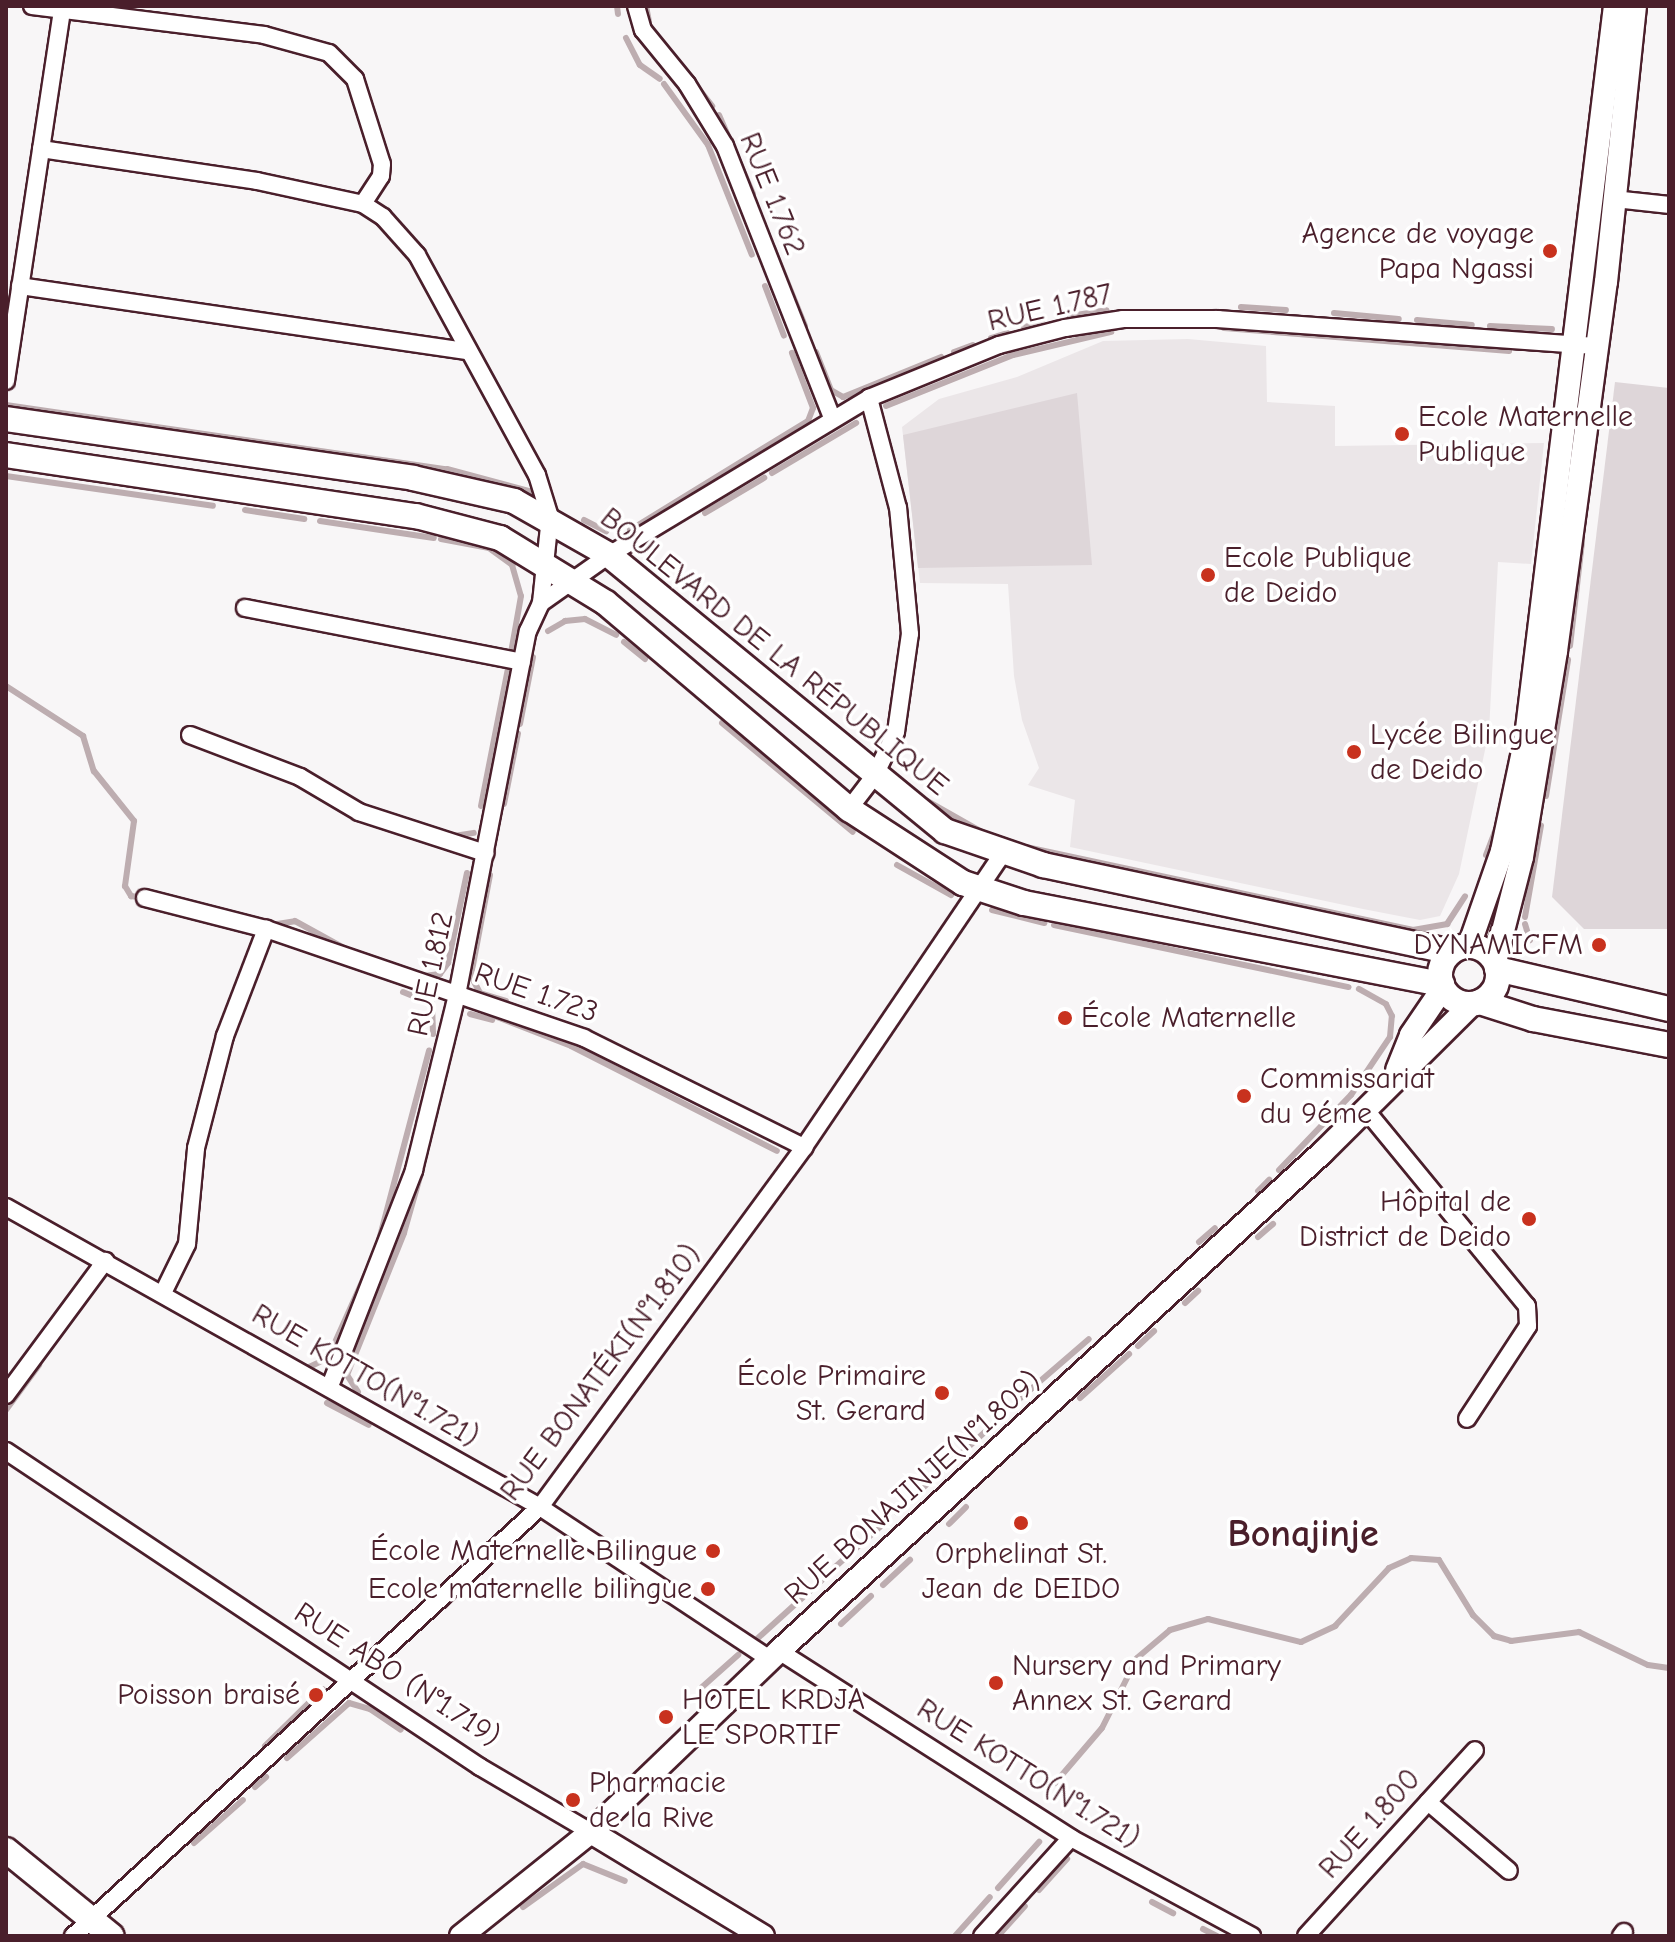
<!DOCTYPE html>
<meta charset="utf-8">
<style>
body{margin:0}
#map{position:relative;width:1675px;height:1942px;overflow:hidden;background:#f8f6f7;font-family:"Comic Neue",sans-serif}
div>[style]{position:absolute}
[style*='--x']{left:calc(var(--x)*1px);top:calc(var(--y)*1px);width:calc(var(--w)*1px);rotate:calc(var(--a)*1deg)}
.built>*{inset:0;background:#ebe6e8}
.green>*{inset:0;background:#ded6d9}
.stream>*{height:6px;margin:-3px;padding:0 3px;transform-origin:3px;border-radius:3px;background:#bdadb0}
.roads{filter:drop-shadow(2px 0 #4a1f2b) drop-shadow(-2px 0 #4a1f2b) drop-shadow(0 2px #4a1f2b) drop-shadow(0 -2px #4a1f2b)}
.street>*{height:16px;margin:-8px;padding:0 8px;transform-origin:8px;border-radius:8px;background:#fff}
.secondary>*{height:22px;margin:-11px;padding:0 11px;transform-origin:11px;border-radius:11px;background:#fff}
.primary>*{height:24px;margin:-12px;padding:0 12px;transform-origin:12px;border-radius:12px;background:#fff}
.primary>.ring{margin:-12px;padding:0;box-sizing:content-box;background:none;border:24px solid #fff;border-radius:50%}
.dots>*{width:22px;height:22px;translate:-50% -50%;box-sizing:border-box;border:4px solid #fff;border-radius:50%}
span{translate:-50% -50%;white-space:nowrap;text-align:center;line-height:1.15;-webkit-text-stroke:7px #fff;paint-order:stroke}
.street-label{font-size:30px;color:#4a1f2b}
.poi-label{font-size:30px;color:#4a1f2b}
.right{translate:-100% -50%;text-align:right}
.left{translate:0 -50%;text-align:left}
.district-label{font-size:38px;color:#4a1f2b;font-weight:700}
.frame{position:absolute;inset:0;border:8px solid #4a1f2b;pointer-events:none}
</style>
<div id="map">
<div class="built">
<i style="clip-path:polygon(1188px 339px,1266px 346px,1267px 402px,1335px 406px,1335px 446px,1544px 443px,1531px 564px,1498px 562px,1489px 731px,1459px 874px,1440px 916px,1420px 920px,1363px 909px,1070px 847px,1075px 800px,1028px 785px,1039px 768px,1022px 720px,1014px 676px,1008px 584px,920px 583px,902px 427px,939px 399px,1017px 377px,1103px 341px)"></i>
</div>
<div class="green">
<i style="clip-path:polygon(1615px 382px,1669px 388px,1669px 929px,1584px 929px,1552px 897px)"></i>
<i style="clip-path:polygon(1077px 393px,1092px 565px,918px 568px,903px 435px)"></i>
</div>
<div class="stream">
<i style="--x:617;--y:6;--w:8;--a:83"></i>
<i style="--x:646;--y:6;--w:16;--a:79"></i>
<i style="--x:626;--y:38;--w:30;--a:63"></i>
<i style="--x:640;--y:65;--w:24;--a:35"></i>
<i style="--x:664;--y:84;--w:75;--a:54.2"></i>
<i style="--x:708;--y:145;--w:118;--a:68.2"></i>
<i style="--x:695;--y:84;--w:28;--a:52"></i>
<i style="--x:719;--y:115;--w:86;--a:66.7"></i>
<i style="--x:773;--y:247;--w:85;--a:67.9"></i>
<i style="--x:765;--y:286;--w:53;--a:69.2"></i>
<i style="--x:1241;--y:307;--w:45;--a:3.8"></i>
<i style="--x:1334;--y:313;--w:65;--a:5.3"></i>
<i style="--x:1070;--y:316;--w:37;--a:-9"></i>
<i style="--x:1417;--y:320;--w:55;--a:5.2"></i>
<i style="--x:1490;--y:326;--w:62;--a:2.8"></i>
<i style="--x:1024;--y:327;--w:19;--a:-12"></i>
<i style="--x:1224;--y:328;--w:286;--a:4.6"></i>
<i style="--x:991;--y:338;--w:17;--a:-17"></i>
<i style="--x:816;--y:352;--w:41;--a:68.5"></i>
<i style="--x:831;--y:390;--w:14;--a:30"></i>
<i style="--x:843;--y:397;--w:106;--a:-22.2"></i>
<i style="--x:954;--y:352;--w:20;--a:-20"></i>
<i style="--x:6;--y:405;--w:446;--a:8.3"></i>
<i style="--x:447;--y:469;--w:96;--a:15"></i>
<i style="--x:886;--y:406;--w:137;--a:-21.9"></i>
<i style="--x:1013;--y:355;--w:101;--a:-13.2"></i>
<i style="--x:772;--y:473;--w:98;--a:-30.8"></i>
<i style="--x:6;--y:476;--w:209;--a:8.2"></i>
<i style="--x:245;--y:510;--w:60;--a:8.7"></i>
<i style="--x:705;--y:513;--w:69;--a:-30.7"></i>
<i style="--x:584;--y:520;--w:25;--a:27"></i>
<i style="--x:320;--y:521;--w:115;--a:8.5"></i>
<i style="--x:630;--y:530;--w:209;--a:-31.5"></i>
<i style="--x:808;--y:421;--w:14;--a:-69"></i>
<i style="--x:813;--y:408;--w:59;--a:-110.9"></i>
<i style="--x:441;--y:539;--w:49;--a:10.6"></i>
<i style="--x:489;--y:548;--w:29;--a:36"></i>
<i style="--x:512;--y:565;--w:32;--a:74"></i>
<i style="--x:521;--y:596;--w:58;--a:100"></i>
<i style="--x:548;--y:631;--w:20;--a:-30"></i>
<i style="--x:565;--y:621;--w:20;--a:-6"></i>
<i style="--x:585;--y:619;--w:35;--a:27"></i>
<i style="--x:624;--y:642;--w:27;--a:39"></i>
<i style="--x:1570;--y:646;--w:105;--a:-83.4"></i>
<i style="--x:6;--y:686;--w:92;--a:33"></i>
<i style="--x:83;--y:736;--w:37;--a:73"></i>
<i style="--x:94;--y:771;--w:64;--a:51.3"></i>
<i style="--x:134;--y:821;--w:66;--a:97.9"></i>
<i style="--x:125;--y:886;--w:12;--a:59"></i>
<i style="--x:131;--y:896;--w:13;--a:9"></i>
<i style="--x:722;--y:723;--w:170;--a:39.8"></i>
<i style="--x:520;--y:724;--w:68;--a:-79"></i>
<i style="--x:1546;--y:796;--w:138;--a:-80.8"></i>
<i style="--x:924;--y:799;--w:67;--a:29.6"></i>
<i style="--x:504;--y:804;--w:72;--a:-78.8"></i>
<i style="--x:481;--y:806;--w:146;--a:-78.9"></i>
<i style="--x:454;--y:836;--w:20;--a:-9"></i>
<i style="--x:1026;--y:847;--w:396;--a:12.1"></i>
<i style="--x:1413;--y:930;--w:35;--a:-10"></i>
<i style="--x:1447;--y:924;--w:33;--a:-57"></i>
<i style="--x:1486;--y:855;--w:28;--a:-69"></i>
<i style="--x:897;--y:865;--w:62;--a:29.1"></i>
<i style="--x:490;--y:875;--w:103;--a:100.7"></i>
<i style="--x:471;--y:976;--w:19;--a:62"></i>
<i style="--x:480;--y:993;--w:27;--a:17"></i>
<i style="--x:992;--y:910;--w:54;--a:14"></i>
<i style="--x:1525;--y:917;--w:93;--a:-80.1"></i>
<i style="--x:1525;--y:924;--w:17;--a:73"></i>
<i style="--x:271;--y:925;--w:24;--a:-9"></i>
<i style="--x:295;--y:921;--w:60;--a:28.7"></i>
<i style="--x:1054;--y:925;--w:301;--a:11.9"></i>
<i style="--x:424;--y:976;--w:16;--a:-7"></i>
<i style="--x:440;--y:974;--w:14;--a:-54"></i>
<i style="--x:448;--y:963;--w:92;--a:-78.1"></i>
<i style="--x:403;--y:992;--w:31;--a:22"></i>
<i style="--x:432;--y:1004;--w:30;--a:88"></i>
<i style="--x:470;--y:1014;--w:23;--a:15"></i>
<i style="--x:497;--y:1017;--w:79;--a:21.4"></i>
<i style="--x:571;--y:1046;--w:231;--a:27"></i>
<i style="--x:1279;--y:1170;--w:104;--a:-46.2"></i>
<i style="--x:1351;--y:1095;--w:70;--a:-56.1"></i>
<i style="--x:1390;--y:1037;--w:21;--a:-85"></i>
<i style="--x:1392;--y:1016;--w:13;--a:-117"></i>
<i style="--x:1386;--y:1004;--w:31;--a:-151"></i>
<i style="--x:1258;--y:1191;--w:16;--a:-45"></i>
<i style="--x:1258;--y:1237;--w:20;--a:-41"></i>
<i style="--x:379;--y:1240;--w:196;--a:-75.2"></i>
<i style="--x:1199;--y:1242;--w:21;--a:-41"></i>
<i style="--x:1185;--y:1303;--w:18;--a:-43"></i>
<i style="--x:1138;--y:1346;--w:22;--a:-43"></i>
<i style="--x:309;--y:1367;--w:21;--a:-25"></i>
<i style="--x:328;--y:1358;--w:93;--a:-65.9"></i>
<i style="--x:358;--y:1392;--w:20;--a:-123"></i>
<i style="--x:347;--y:1375;--w:153;--a:-68.1"></i>
<i style="--x:404;--y:1233;--w:66;--a:-74.1"></i>
<i style="--x:1080;--y:1398;--w:66;--a:-41.9"></i>
<i style="--x:1016;--y:1402;--w:96;--a:-40.8"></i>
<i style="--x:327;--y:1403;--w:47;--a:27.6"></i>
<i style="--x:6;--y:1410;--w:56;--a:-53.7"></i>
<i style="--x:896;--y:1512;--w:120;--a:-42"></i>
<i style="--x:949;--y:1524;--w:24;--a:-45"></i>
<i style="--x:834;--y:1568;--w:63;--a:-41.8"></i>
<i style="--x:883;--y:1585;--w:37;--a:-43"></i>
<i style="--x:445;--y:1606;--w:16;--a:-45"></i>
<i style="--x:841;--y:1624;--w:41;--a:-43"></i>
<i style="--x:758;--y:1638;--w:86;--a:-42.2"></i>
<i style="--x:701;--y:1688;--w:50;--a:-41.7"></i>
<i style="--x:265;--y:1746;--w:81;--a:-44.5"></i>
<i style="--x:287;--y:1758;--w:83;--a:-41.6"></i>
<i style="--x:349;--y:1703;--w:22;--a:16"></i>
<i style="--x:370;--y:1709;--w:37;--a:34"></i>
<i style="--x:1055;--y:1783;--w:72;--a:-49.5"></i>
<i style="--x:1102;--y:1728;--w:78;--a:-63.4"></i>
<i style="--x:1137;--y:1658;--w:43;--a:-40.3"></i>
<i style="--x:1170;--y:1630;--w:40;--a:-16"></i>
<i style="--x:1208;--y:1619;--w:96;--a:13.9"></i>
<i style="--x:1301;--y:1642;--w:38;--a:-25"></i>
<i style="--x:1335;--y:1626;--w:79;--a:-47"></i>
<i style="--x:1389;--y:1568;--w:24;--a:-24"></i>
<i style="--x:1411;--y:1558;--w:28;--a:4"></i>
<i style="--x:1439;--y:1560;--w:65;--a:58.3"></i>
<i style="--x:1473;--y:1615;--w:30;--a:45"></i>
<i style="--x:1494;--y:1636;--w:18;--a:16"></i>
<i style="--x:1511;--y:1641;--w:69;--a:-7.5"></i>
<i style="--x:1579;--y:1632;--w:76;--a:25.6"></i>
<i style="--x:1648;--y:1665;--w:21;--a:8"></i>
<i style="--x:255;--y:1787;--w:15;--a:-42"></i>
<i style="--x:194;--y:1843;--w:65;--a:-41.3"></i>
<i style="--x:998;--y:1888;--w:62;--a:-48.3"></i>
<i style="--x:1039;--y:1890;--w:42;--a:-47.9"></i>
<i style="--x:1152;--y:1902;--w:24;--a:28"></i>
<i style="--x:523;--y:1907;--w:74;--a:-35.6"></i>
<i style="--x:583;--y:1864;--w:45;--a:22"></i>
<i style="--x:1203;--y:1929;--w:16;--a:27"></i>
<i style="--x:955;--y:1936;--w:52;--a:-48.1"></i>
<i style="--x:998;--y:1936;--w:40;--a:-48"></i>
</div>
<div class="roads">
<div class="street">
<i style="--x:32;--y:6;--w:234;--a:7.1"></i>
<i style="--x:264;--y:35;--w:67;--a:15.5"></i>
<i style="--x:329;--y:53;--w:37;--a:45"></i>
<i style="--x:355;--y:79;--w:89;--a:72.4"></i>
<i style="--x:382;--y:164;--w:12;--a:95"></i>
<i style="--x:381;--y:176;--w:33;--a:123"></i>
<i style="--x:636;--y:6;--w:25;--a:74"></i>
<i style="--x:643;--y:30;--w:70;--a:50.8"></i>
<i style="--x:687;--y:84;--w:73;--a:58.5"></i>
<i style="--x:725;--y:146;--w:292;--a:68.5"></i>
<i style="--x:41;--y:149;--w:218;--a:8.4"></i>
<i style="--x:257;--y:181;--w:108;--a:12.2"></i>
<i style="--x:363;--y:204;--w:24;--a:33"></i>
<i style="--x:383;--y:217;--w:51;--a:48.2"></i>
<i style="--x:417;--y:255;--w:251;--a:61.4"></i>
<i style="--x:537;--y:475;--w:44;--a:72.8"></i>
<i style="--x:550;--y:517;--w:86;--a:96"></i>
<i style="--x:1614;--y:199;--w:55;--a:6.2"></i>
<i style="--x:20;--y:286;--w:452;--a:8.3"></i>
<i style="--x:6;--y:381;--w:374;--a:-81.4"></i>
<i style="--x:245;--y:608;--w:282;--a:11"></i>
<i style="--x:190;--y:735;--w:118;--a:20.9"></i>
<i style="--x:300;--y:777;--w:69;--a:30.7"></i>
<i style="--x:359;--y:812;--w:133;--a:18"></i>
<i style="--x:849;--y:809;--w:43;--a:-52.6"></i>
<i style="--x:875;--y:775;--w:48;--a:-64"></i>
<i style="--x:896;--y:732;--w:99;--a:-81.9"></i>
<i style="--x:910;--y:634;--w:127;--a:-95.4"></i>
<i style="--x:898;--y:508;--w:114;--a:-104.8"></i>
<i style="--x:145;--y:898;--w:125;--a:14.4"></i>
<i style="--x:266;--y:929;--w:336;--a:18.9"></i>
<i style="--x:584;--y:1038;--w:246;--a:26.4"></i>
<i style="--x:1365;--y:1109;--w:255;--a:50.6"></i>
<i style="--x:1527;--y:1306;--w:20;--a:87"></i>
<i style="--x:1528;--y:1326;--w:111;--a:123.3"></i>
<i style="--x:6;--y:1207;--w:612;--a:29.33"></i>
<i style="--x:540;--y:1507;--w:276;--a:33.5"></i>
<i style="--x:163;--y:1293;--w:55;--a:-63.9"></i>
<i style="--x:187;--y:1244;--w:96;--a:-84.6"></i>
<i style="--x:196;--y:1148;--w:116;--a:-75.5"></i>
<i style="--x:225;--y:1036;--w:115;--a:-69"></i>
<i style="--x:330;--y:1386;--w:232;--a:-68.7"></i>
<i style="--x:414;--y:1170;--w:180;--a:-76.2"></i>
<i style="--x:457;--y:995;--w:371;--a:-79"></i>
<i style="--x:528;--y:631;--w:31;--a:-65"></i>
<i style="--x:541;--y:603;--w:83;--a:-35.2"></i>
<i style="--x:609;--y:555;--w:304;--a:-31.1"></i>
<i style="--x:869;--y:398;--w:140;--a:-22.2"></i>
<i style="--x:999;--y:345;--w:68;--a:-14.4"></i>
<i style="--x:1065;--y:328;--w:59;--a:-8.8"></i>
<i style="--x:1123;--y:319;--w:95;--a:0"></i>
<i style="--x:1218;--y:319;--w:381;--a:4.1"></i>
<i style="--x:6;--y:1395;--w:167;--a:-53.5"></i>
<i style="--x:6;--y:1451;--w:570;--a:33.69"></i>
<i style="--x:480;--y:1767;--w:129;--a:30.4"></i>
<i style="--x:779;--y:1651;--w:347;--a:32.6"></i>
<i style="--x:1071;--y:1838;--w:206;--a:28.4"></i>
<i style="--x:1428;--y:1802;--w:106;--a:40.4"></i>
<i style="--x:73;--y:1936;--w:634;--a:-42.57"></i>
<i style="--x:540;--y:1507;--w:446;--a:-53.7"></i>
<i style="--x:804;--y:1147;--w:353;--a:-55.9"></i>
<i style="--x:982;--y:1936;--w:132;--a:-47.8"></i>
<i style="--x:1306;--y:1936;--w:251;--a:-47.7"></i>
<i style="--x:1621;--y:1936;--w:5;--a:-53"></i>
</div>
<div class="secondary">
<i style="--x:1469;--y:946;--w:101;--a:-70.8"></i>
<i style="--x:1502;--y:851;--w:116;--a:-78.1"></i>
<i style="--x:1526;--y:737;--w:736;--a:-83.06"></i>
<i style="--x:1495;--y:962;--w:108;--a:-75.6"></i>
<i style="--x:1522;--y:857;--w:209;--a:-80.6"></i>
<i style="--x:1556;--y:651;--w:372;--a:-82.3"></i>
<i style="--x:1606;--y:282;--w:278;--a:-84"></i>
<i style="--x:1397;--y:1070;--w:38;--a:-68"></i>
<i style="--x:1411;--y:1035;--w:57;--a:-55.8"></i>
<i style="--x:591;--y:1832;--w:201;--a:31.2"></i>
<i style="--x:461;--y:1936;--w:166;--a:-38.7"></i>
<i style="--x:591;--y:1832;--w:261;--a:-43.9"></i>
<i style="--x:779;--y:1651;--w:738;--a:-42.53"></i>
<i style="--x:1323;--y:1152;--w:210;--a:-44.8"></i>
</div>
<div class="primary">
<i style="--x:6;--y:419;--w:411;--a:8.2"></i>
<i style="--x:413;--y:478;--w:104;--a:12.8"></i>
<i style="--x:514;--y:501;--w:109;--a:29.6"></i>
<i style="--x:609;--y:555;--w:435;--a:39.4"></i>
<i style="--x:945;--y:831;--w:104;--a:19.1"></i>
<i style="--x:1043;--y:865;--w:417;--a:12"></i>
<i style="--x:6;--y:455;--w:415;--a:8.5"></i>
<i style="--x:416;--y:516;--w:87;--a:14.7"></i>
<i style="--x:500;--y:538;--w:124;--a:31.5"></i>
<i style="--x:606;--y:603;--w:319;--a:40.3"></i>
<i style="--x:849;--y:809;--w:136;--a:33"></i>
<i style="--x:963;--y:883;--w:64;--a:18.2"></i>
<i style="--x:1024;--y:903;--w:426;--a:11"></i>
<i class="ring" style="left:1440px;top:946px;width:34px;height:34px"></i>
<i style="--x:1497;--y:969;--w:177;--a:13.1"></i>
<i style="--x:1480;--y:1002;--w:56;--a:17.8"></i>
<i style="--x:1533;--y:1019;--w:138;--a:10.8"></i>
<i style="--x:6;--y:1850;--w:136;--a:39.1"></i>
</div>
</div>
<div class="dots">
<i style="left:1550px;top:251px;background:#c8321e"></i>
<i style="left:1402px;top:434px;background:#c8321e"></i>
<i style="left:1208px;top:575px;background:#c8321e"></i>
<i style="left:1354px;top:752px;background:#c8321e"></i>
<i style="left:1599px;top:945px;background:#c8321e"></i>
<i style="left:1065px;top:1018px;background:#c8321e"></i>
<i style="left:1244px;top:1096px;background:#c8321e"></i>
<i style="left:1529px;top:1219px;background:#c8321e"></i>
<i style="left:942px;top:1393px;background:#c8321e"></i>
<i style="left:1021px;top:1523px;background:#c8321e"></i>
<i style="left:713px;top:1551px;background:#c8321e"></i>
<i style="left:708px;top:1589px;background:#c8321e"></i>
<i style="left:996px;top:1683px;background:#c8321e"></i>
<i style="left:316px;top:1695px;background:#c8321e"></i>
<i style="left:666px;top:1717px;background:#c8321e"></i>
<i style="left:573px;top:1800px;background:#c8321e"></i>
</div>
<div class="street-label">
<span style="left:772px;top:194px;rotate:68deg">RUE 1.762</span>
<span style="left:1050px;top:308px;rotate:-13deg">RUE 1.787</span>
<span style="left:774px;top:652px;rotate:39deg">BOULEVARD DE LA RÉPUBLIQUE</span>
<span style="left:431px;top:974px;rotate:-78deg">RUE 1.812</span>
<span style="left:536px;top:993px;rotate:19deg">RUE 1.723</span>
<span style="left:601px;top:1373px;rotate:-53deg">RUE BONATÉKI(N°1.810)</span>
<span style="left:365px;top:1376px;rotate:30deg">RUE KOTTO(N°1.721)</span>
<span style="left:913px;top:1488px;rotate:-42deg">RUE BONAJINJE(N°1.809)</span>
<span style="left:397px;top:1675px;rotate:33deg">RUE ABO (N°1.719)</span>
<span style="left:1028px;top:1774px;rotate:32deg">RUE KOTTO(N°1.721)</span>
<span style="left:1370px;top:1824px;rotate:-48deg">RUE 1.800</span>
</div>
<div class="poi-label">
<span class="right" style="left:1534px;top:251px">Agence de voyage<br>Papa Ngassi</span>
<span class="left" style="left:1418px;top:434px">Ecole Maternelle<br>Publique</span>
<span class="left" style="left:1224px;top:575px">Ecole Publique<br>de Deido</span>
<span class="left" style="left:1370px;top:752px">Lycée Bilingue<br>de Deido</span>
<span class="right" style="left:1583px;top:945px">DYNAMICFM</span>
<span class="left" style="left:1081px;top:1018px">École Maternelle</span>
<span class="left" style="left:1260px;top:1096px">Commissariat<br>du 9éme</span>
<span class="right" style="left:1511px;top:1219px">Hôpital de<br>District de Deido</span>
<span class="right" style="left:926px;top:1393px">École Primaire<br>St. Gerard</span>
<span class="right" style="left:697px;top:1551px">École Maternelle Bilingue</span>
<span style="left:1021px;top:1571px">Orphelinat St.<br>Jean de DEIDO</span>
<span class="right" style="left:692px;top:1589px">Ecole maternelle bilingue</span>
<span class="left" style="left:1012px;top:1683px">Nursery and Primary<br>Annex St. Gerard</span>
<span class="right" style="left:300px;top:1695px">Poisson braisé</span>
<span class="left" style="left:682px;top:1717px">HOTEL KRDJA<br>LE SPORTIF</span>
<span class="left" style="left:589px;top:1800px">Pharmacie<br>de la Rive</span>
</div>
<div class="district-label">
<span style="left:1303px;top:1535px">Bonajinje</span>
</div>
<div class="frame"></div>
</div>
